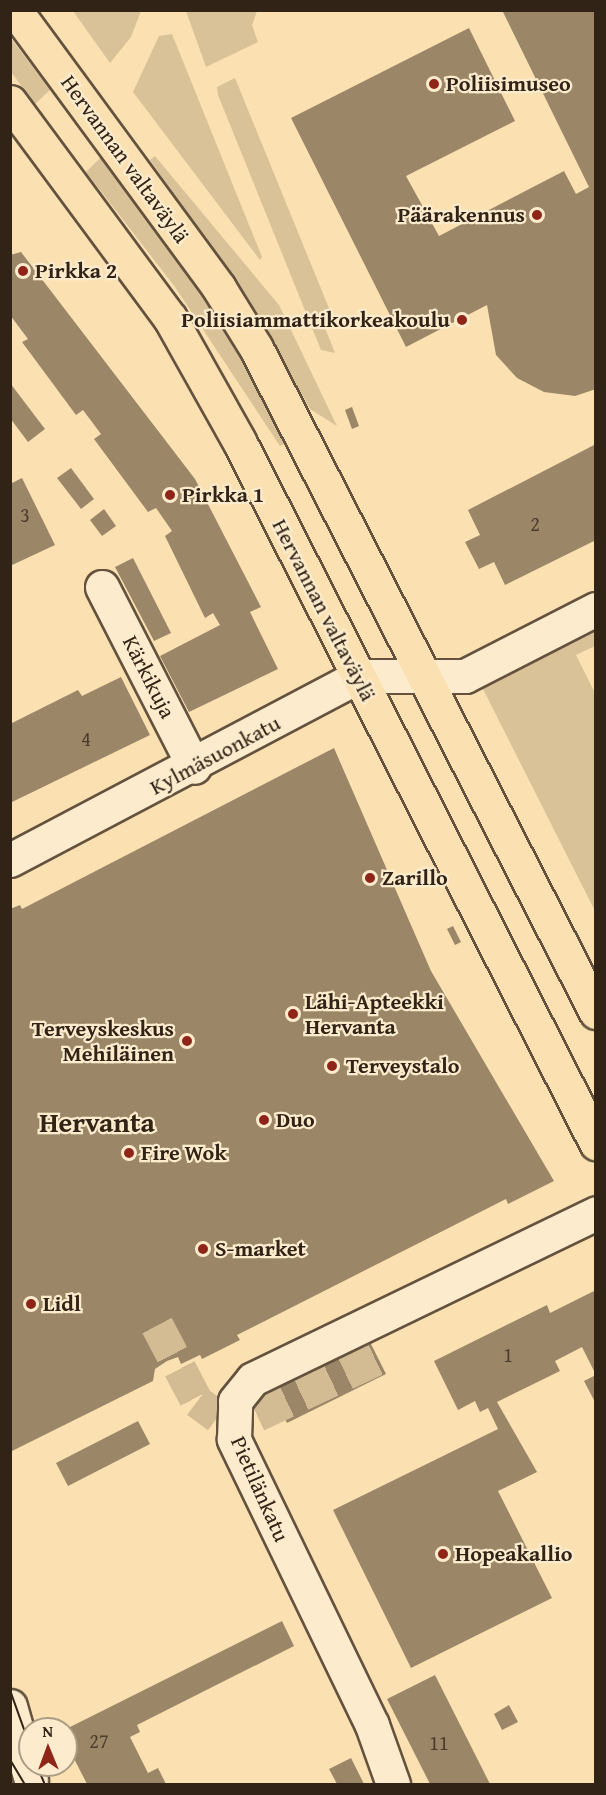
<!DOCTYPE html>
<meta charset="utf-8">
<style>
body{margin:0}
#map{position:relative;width:606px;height:1795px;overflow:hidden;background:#fbe1b2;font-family:"Gentium Book Plus",serif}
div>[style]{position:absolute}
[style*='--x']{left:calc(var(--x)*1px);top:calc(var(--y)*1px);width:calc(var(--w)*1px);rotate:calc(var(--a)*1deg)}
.green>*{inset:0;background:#d9c198}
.building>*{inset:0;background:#9b8668}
.minor-tunnel>*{height:33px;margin-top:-16.5px;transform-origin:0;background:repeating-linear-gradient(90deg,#d3bb93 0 33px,transparent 0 49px)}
.roads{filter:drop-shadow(2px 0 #64523e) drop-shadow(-2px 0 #64523e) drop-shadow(0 2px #64523e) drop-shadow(0 -2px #64523e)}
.minor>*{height:33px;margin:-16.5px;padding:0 16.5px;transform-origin:16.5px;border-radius:16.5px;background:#fceccd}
.major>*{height:33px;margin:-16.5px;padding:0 16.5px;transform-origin:16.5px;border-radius:16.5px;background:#fbe1b2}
.tram>*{height:1.5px;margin:-0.75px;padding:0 0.75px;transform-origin:0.75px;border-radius:0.75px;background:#322317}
.dots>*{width:16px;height:16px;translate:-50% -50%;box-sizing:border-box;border:3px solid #fceccd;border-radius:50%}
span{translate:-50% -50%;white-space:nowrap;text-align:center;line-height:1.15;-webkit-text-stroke:4.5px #fceccd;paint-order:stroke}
.number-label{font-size:20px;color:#4c3c2b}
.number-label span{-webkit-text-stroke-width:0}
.poi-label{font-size:22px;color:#322317;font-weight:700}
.left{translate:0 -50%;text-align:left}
.right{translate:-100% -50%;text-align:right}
.street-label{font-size:22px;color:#322317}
.district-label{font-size:28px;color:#322317;font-weight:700}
.frame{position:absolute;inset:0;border:12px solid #322317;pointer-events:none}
.north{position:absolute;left:18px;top:1717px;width:60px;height:60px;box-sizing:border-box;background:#fceccd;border:2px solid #ab9c84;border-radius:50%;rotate:359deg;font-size:16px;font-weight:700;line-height:24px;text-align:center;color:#322317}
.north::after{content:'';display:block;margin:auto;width:21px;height:27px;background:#8f2418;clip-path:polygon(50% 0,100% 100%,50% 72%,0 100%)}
</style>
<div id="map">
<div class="green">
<i style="clip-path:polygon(73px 11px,141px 11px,131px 37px,110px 63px)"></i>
<i style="clip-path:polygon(186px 11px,257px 11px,252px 25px,258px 42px,206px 67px)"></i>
<i style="clip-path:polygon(172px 34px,262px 257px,260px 260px,133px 92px,159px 36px)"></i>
<i style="clip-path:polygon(10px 37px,50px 90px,35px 104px,11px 72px)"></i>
<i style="clip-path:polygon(235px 78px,333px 318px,323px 323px,335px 353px,321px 350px,218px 95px,217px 87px)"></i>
<i style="clip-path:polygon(155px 156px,279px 305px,337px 426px,310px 409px,247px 297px,150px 160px)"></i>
<i style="clip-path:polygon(101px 157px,168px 237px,251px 367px,288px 442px,280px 446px,175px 287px,86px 172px)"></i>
<i style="clip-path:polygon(595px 626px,595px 646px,576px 655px,595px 693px,595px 911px,481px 685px)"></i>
</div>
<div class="building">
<i style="clip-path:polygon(502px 10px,596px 10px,596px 389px,575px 396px,544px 392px,517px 378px,496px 355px,487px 305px,406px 347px,291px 118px,469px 28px,515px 121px,406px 176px,439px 236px,564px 171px,576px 194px,589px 187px)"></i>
<i style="clip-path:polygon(21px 252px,195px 479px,261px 607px,250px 612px,278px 669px,189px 712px,160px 656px,220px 625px,213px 613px,205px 618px,165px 536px,172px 531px,156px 508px,148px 512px,94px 439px,101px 434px,83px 410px,76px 415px,22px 342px,28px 339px,10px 315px,10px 255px)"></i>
<i style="clip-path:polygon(10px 383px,45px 429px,28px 442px,10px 418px)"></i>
<i style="clip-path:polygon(352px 407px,359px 426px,352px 429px,345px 410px)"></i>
<i style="clip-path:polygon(596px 444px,596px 540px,505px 585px,494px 562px,479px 569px,465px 542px,480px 535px,468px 510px)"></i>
<i style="clip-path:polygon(71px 468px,94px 499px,81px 509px,57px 478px)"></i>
<i style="clip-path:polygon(22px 478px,55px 545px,10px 566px,10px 484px)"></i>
<i style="clip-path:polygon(104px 509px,116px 526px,102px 536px,90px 520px)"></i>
<i style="clip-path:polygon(133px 558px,171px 633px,154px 641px,115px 567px)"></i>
<i style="clip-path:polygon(121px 677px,150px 735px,10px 803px,10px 724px,78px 690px,82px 696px)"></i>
<i style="clip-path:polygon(334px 748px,431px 971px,554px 1181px,508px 1204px,506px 1199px,237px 1335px,240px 1340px,202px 1359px,200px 1355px,181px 1364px,178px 1357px,167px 1361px,155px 1369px,153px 1381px,10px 1452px,10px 909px,20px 905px,22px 909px)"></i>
<i style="clip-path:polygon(453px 926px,461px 942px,455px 945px,447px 929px)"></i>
<i style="clip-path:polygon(594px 1291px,596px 1375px,582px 1347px,555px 1361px,560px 1371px,497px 1402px,537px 1472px,498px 1491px,552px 1598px,411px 1668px,333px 1510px,498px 1429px,488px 1408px,480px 1412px,475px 1401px,458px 1410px,434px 1361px,547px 1305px,550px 1313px)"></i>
<i style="clip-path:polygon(370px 1342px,386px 1374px,287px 1423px,271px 1391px)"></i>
<i style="clip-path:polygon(596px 1375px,596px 1404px,584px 1381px)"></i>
<i style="clip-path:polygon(138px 1421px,150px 1444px,68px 1486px,56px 1463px)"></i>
<i style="clip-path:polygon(282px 1621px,294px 1646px,137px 1725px,140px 1732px,130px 1737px,148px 1773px,158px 1768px,166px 1784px,87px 1784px,66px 1743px,66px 1729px)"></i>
<i style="clip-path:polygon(435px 1675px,490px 1784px,430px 1784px,387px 1699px)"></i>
<i style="clip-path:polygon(509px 1705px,518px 1722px,502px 1730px,494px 1714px)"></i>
<i style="clip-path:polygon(351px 1758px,364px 1784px,337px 1784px,329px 1769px)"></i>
</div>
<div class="minor-tunnel">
<i style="--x:157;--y:1325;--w:86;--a:62.2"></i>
<i style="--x:197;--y:1401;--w:26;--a:37"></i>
<i style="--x:218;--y:1417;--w:39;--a:-3"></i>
<i style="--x:257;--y:1415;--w:134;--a:-25.2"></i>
</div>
<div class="roads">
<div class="minor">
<i style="--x:102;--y:587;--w:202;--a:62.9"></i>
<i style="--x:10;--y:860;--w:395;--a:-27.8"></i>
<i style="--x:359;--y:676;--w:106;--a:0"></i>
<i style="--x:465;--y:676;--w:147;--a:-27.1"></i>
<i style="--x:10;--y:1706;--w:77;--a:74.2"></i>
<i style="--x:393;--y:1784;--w:63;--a:-109.6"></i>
<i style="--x:372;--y:1725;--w:318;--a:-115.8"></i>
<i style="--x:234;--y:1439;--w:38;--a:-88"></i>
<i style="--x:235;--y:1401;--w:28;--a:-51"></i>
<i style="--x:253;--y:1379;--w:381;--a:-25.8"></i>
</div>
<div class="major">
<i style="--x:15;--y:10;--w:345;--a:53.7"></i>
<i style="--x:219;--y:288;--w:70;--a:58.3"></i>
<i style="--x:256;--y:348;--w:746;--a:62.89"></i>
<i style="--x:10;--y:102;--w:269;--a:53.5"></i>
<i style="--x:170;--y:318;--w:141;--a:60.7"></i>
<i style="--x:239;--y:441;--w:788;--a:63.04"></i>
</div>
</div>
<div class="tram">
<i style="--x:10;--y:1689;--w:59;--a:70.3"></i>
<i style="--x:10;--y:1759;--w:29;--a:59"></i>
<i style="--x:37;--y:1765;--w:21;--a:67"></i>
</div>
<div class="dots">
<i style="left:434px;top:84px;background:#8f2418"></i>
<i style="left:537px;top:215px;background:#8f2418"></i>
<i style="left:23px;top:271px;background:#8f2418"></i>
<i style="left:462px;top:320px;background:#8f2418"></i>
<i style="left:170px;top:495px;background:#8f2418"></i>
<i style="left:370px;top:878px;background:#8f2418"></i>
<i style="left:293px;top:1014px;background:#8f2418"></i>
<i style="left:187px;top:1041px;background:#8f2418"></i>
<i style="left:332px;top:1066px;background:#8f2418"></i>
<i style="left:264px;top:1120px;background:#8f2418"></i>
<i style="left:129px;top:1153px;background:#8f2418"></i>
<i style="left:203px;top:1249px;background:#8f2418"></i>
<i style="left:31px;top:1304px;background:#8f2418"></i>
<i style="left:443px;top:1554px;background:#8f2418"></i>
</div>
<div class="number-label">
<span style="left:25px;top:514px">3</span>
<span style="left:535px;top:523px">2</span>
<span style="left:86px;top:738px">4</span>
<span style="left:508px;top:1354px">1</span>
<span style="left:99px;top:1740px">27</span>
<span style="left:439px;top:1742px">11</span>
</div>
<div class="poi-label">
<span class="left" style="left:446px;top:84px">Poliisimuseo</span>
<span class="right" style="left:525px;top:215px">Päärakennus</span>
<span class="left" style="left:35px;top:271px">Pirkka 2</span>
<span class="right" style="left:450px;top:320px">Poliisiammattikorkeakoulu</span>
<span class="left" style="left:182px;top:495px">Pirkka 1</span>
<span class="left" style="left:382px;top:878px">Zarillo</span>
<span class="left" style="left:305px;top:1014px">Lähi-Apteekki<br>Hervanta</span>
<span class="right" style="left:174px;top:1041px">Terveyskeskus<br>Mehiläinen</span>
<span class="left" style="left:346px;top:1066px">Terveystalo</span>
<span class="left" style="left:276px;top:1120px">Duo</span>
<span class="left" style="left:141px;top:1153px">Fire Wok</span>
<span class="left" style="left:215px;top:1249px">S-market</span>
<span class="left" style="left:43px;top:1304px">Lidl</span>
<span class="left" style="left:455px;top:1554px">Hopeakallio</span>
</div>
<div class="street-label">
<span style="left:125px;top:159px;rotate:54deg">Hervannan valtaväylä</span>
<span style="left:324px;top:610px;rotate:63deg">Hervannan valtaväylä</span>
<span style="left:149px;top:677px;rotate:63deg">Kärkikuja</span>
<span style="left:215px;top:755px;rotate:-28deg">Kylmäsuonkatu</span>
<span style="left:260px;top:1489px;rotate:66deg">Pietilänkatu</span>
</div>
<div class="district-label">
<span style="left:97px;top:1122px">Hervanta</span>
</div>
<div class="frame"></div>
<div class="north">N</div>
</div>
